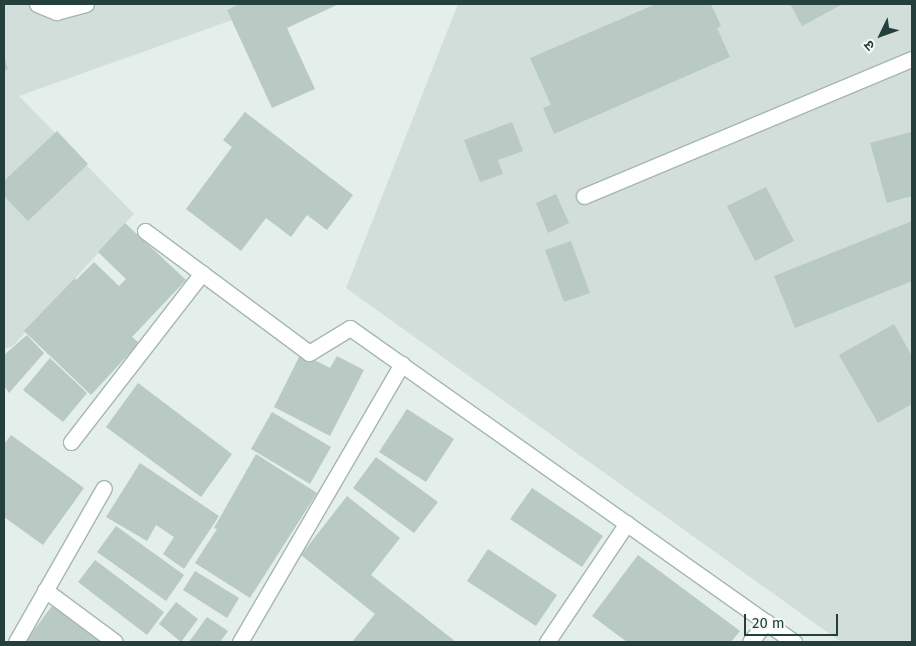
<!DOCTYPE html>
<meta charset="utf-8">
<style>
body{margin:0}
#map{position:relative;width:916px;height:646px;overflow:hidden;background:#e4eeeb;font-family:"Fira Sans","Noto Sans Devanagari",sans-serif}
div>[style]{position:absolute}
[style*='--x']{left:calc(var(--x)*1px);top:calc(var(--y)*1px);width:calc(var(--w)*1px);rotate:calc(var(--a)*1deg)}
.built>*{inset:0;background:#d2deda}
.building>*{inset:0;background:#b9c9c4}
.roads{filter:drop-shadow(1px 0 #a6b6b3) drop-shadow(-1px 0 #a6b6b3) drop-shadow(0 1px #a6b6b3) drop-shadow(0 -1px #a6b6b3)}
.minor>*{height:15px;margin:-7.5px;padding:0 7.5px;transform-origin:7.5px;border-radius:7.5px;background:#fff}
span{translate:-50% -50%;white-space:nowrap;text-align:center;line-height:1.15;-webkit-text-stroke:5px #f5faf8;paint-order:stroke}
.frame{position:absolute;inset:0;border:5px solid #23403d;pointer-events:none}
.north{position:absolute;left:856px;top:10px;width:50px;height:50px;-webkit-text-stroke:4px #f5faf8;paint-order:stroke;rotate:228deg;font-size:14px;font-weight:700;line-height:20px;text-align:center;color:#23403d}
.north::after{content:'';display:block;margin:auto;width:18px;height:22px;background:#23403d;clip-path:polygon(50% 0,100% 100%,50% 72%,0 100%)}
.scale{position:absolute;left:744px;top:614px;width:94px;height:22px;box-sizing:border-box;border:2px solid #23403d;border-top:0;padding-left:6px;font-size:15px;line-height:18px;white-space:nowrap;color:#23403d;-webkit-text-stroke:4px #f5faf8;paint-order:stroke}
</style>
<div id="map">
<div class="built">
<i style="clip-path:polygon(4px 4px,277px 4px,19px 96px,134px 214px,13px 346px,4px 349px)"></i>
<i style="clip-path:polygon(458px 4px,912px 4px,912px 642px,841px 642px,346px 288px)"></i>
</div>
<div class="building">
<i style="clip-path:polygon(240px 4px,339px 4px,287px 28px,315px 89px,272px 108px,227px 10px)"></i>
<i style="clip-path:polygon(656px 4px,711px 4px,721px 26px,717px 28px,730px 57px,554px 134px,543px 108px,551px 105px,530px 58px)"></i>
<i style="clip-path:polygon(790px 4px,843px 4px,802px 26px)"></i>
<i style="clip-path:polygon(4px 56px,8px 69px,4px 71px)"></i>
<i style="clip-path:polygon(245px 112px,353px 195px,327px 230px,307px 215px,291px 237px,266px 218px,241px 251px,186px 209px,232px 147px,223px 140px)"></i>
<i style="clip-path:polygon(512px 122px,523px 151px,498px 160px,503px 174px,480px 182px,464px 140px)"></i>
<i style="clip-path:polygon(57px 131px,88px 164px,28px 221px,4px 196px,4px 181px)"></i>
<i style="clip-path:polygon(911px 132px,912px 196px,887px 203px,870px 143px)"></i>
<i style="clip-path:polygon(766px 187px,794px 241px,755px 261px,727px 206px)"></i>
<i style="clip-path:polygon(556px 194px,569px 223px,548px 233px,536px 203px)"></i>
<i style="clip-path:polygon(912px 221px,912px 281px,795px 328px,774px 276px)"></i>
<i style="clip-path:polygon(125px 223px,186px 280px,132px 337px,139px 343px,91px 395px,24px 331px,75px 278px,76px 280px,94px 262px,119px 286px,126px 279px,98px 252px)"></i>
<i style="clip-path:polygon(571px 241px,590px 293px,564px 302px,545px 250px)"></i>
<i style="clip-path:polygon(894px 324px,912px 356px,912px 404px,878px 423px,839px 355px)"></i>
<i style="clip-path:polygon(27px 335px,44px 353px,9px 393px,4px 386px,4px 355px)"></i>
<i style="clip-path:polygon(301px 353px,330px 368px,337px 356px,364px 370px,330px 436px,274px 407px)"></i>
<i style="clip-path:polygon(50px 358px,87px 393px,63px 422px,23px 390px)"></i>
<i style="clip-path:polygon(138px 383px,232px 454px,201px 497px,106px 427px)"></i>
<i style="clip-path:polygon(407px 409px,454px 439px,426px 482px,379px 452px)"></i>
<i style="clip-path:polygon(272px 412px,331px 447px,310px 484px,251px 449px)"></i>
<i style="clip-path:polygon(11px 435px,84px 488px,43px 545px,4px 517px,4px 444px)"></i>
<i style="clip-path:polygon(256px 454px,317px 493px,250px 598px,195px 563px,217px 529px,214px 528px)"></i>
<i style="clip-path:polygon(376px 457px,438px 502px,414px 533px,353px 488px)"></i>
<i style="clip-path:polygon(140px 463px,219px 516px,184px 569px,163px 554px,174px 537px,156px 525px,147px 541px,106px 517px)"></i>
<i style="clip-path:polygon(532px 488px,603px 536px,582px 567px,510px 519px)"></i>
<i style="clip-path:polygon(347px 496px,400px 538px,371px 575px,456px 642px,352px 642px,375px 614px,301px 555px)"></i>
<i style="clip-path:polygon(116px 526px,184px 575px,166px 601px,97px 552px)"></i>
<i style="clip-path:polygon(488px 549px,557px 595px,536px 626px,467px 581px)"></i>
<i style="clip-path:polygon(638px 555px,740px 631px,731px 642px,627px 642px,592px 616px)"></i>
<i style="clip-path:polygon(95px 560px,164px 612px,147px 635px,78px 582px)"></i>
<i style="clip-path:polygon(195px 571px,239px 598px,227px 618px,183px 590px)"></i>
<i style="clip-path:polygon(176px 602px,198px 619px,181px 642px,159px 624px)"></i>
<i style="clip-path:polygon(52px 606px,101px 642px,25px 642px)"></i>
<i style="clip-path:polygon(207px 617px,228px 631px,220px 642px,189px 642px)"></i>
</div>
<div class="roads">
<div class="minor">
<i style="--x:37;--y:4;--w:21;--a:23"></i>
<i style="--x:56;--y:12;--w:31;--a:-15"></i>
<i style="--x:584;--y:196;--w:355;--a:-22.7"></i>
<i style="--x:145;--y:231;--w:204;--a:36.6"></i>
<i style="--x:309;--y:353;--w:48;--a:-31.4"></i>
<i style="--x:350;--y:328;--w:544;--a:35.27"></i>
<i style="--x:71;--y:442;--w:214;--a:-52.2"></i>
<i style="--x:45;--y:590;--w:87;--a:36.6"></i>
<i style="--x:16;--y:642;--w:177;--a:-60.3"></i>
<i style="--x:240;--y:642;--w:322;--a:-59.8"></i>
<i style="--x:547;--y:642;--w:143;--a:-56.1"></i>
<i style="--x:750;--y:642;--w:26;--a:-51"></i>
</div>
</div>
<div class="frame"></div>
<div class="north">उ</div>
<div class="scale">20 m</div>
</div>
